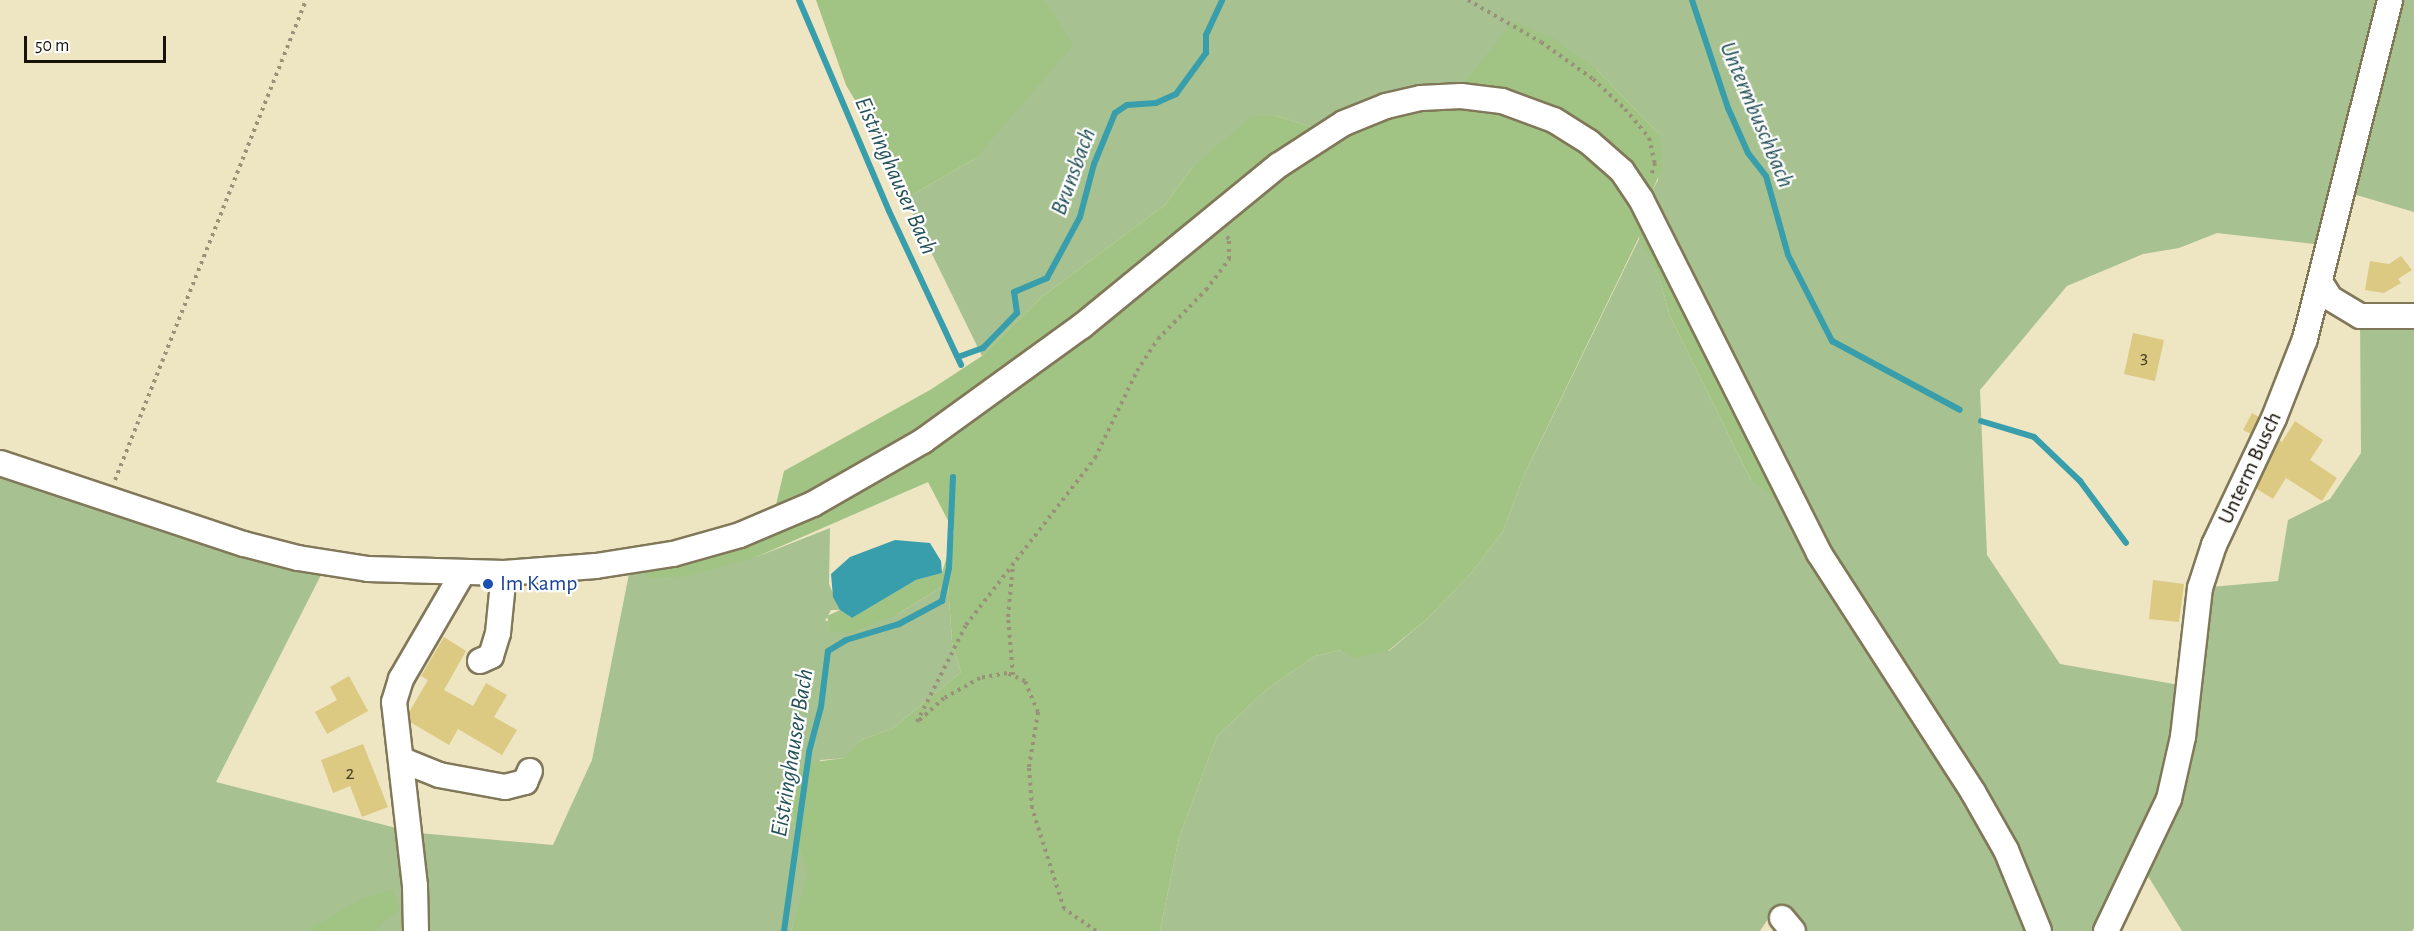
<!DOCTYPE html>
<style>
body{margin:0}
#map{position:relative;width:2414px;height:931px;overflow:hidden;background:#eee5c3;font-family:"Alegreya Sans",sans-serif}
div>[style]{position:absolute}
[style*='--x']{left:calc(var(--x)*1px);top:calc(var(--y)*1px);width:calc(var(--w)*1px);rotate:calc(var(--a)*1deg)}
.green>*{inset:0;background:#a7c190}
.forest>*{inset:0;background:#a1c383}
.water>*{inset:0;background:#389eab}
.stream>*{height:6px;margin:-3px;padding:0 3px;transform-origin:3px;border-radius:3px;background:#389eab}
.building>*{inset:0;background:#dcc982}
.path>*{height:4px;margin-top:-2px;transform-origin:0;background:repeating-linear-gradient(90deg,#999279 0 3px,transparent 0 7.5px)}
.roads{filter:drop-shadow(2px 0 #807859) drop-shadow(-2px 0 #807859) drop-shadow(0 2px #807859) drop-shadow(0 -2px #807859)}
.minor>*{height:24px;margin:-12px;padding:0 12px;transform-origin:12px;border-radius:12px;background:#fff}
.dots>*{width:16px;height:16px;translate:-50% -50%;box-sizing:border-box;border:3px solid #fff;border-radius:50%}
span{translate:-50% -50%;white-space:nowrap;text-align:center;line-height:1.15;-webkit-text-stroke:4.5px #fff;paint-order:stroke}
.number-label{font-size:20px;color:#484026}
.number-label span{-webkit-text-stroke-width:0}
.street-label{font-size:22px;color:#171307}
.transit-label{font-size:22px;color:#164399}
.left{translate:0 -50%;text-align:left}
.water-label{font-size:24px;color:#245057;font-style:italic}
.scale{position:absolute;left:24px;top:36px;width:142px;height:27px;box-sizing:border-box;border:3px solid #171307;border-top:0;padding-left:8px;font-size:18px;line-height:21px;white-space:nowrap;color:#171307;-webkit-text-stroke:4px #fff;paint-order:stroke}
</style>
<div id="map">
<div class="green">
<i style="clip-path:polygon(1045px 0,2385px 0,2323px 245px,2217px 233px,2179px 248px,2143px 254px,2067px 286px,1980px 390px,1987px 555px,2060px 664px,2185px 686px,2164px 800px,2100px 931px,2044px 931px,1847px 588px,1667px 241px,1653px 189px,1658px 180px,1659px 134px,1596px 69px,1460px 89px,1317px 129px,1277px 116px,1192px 168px,1165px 205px,1042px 297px,982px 356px,905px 199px,976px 158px,1049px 10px)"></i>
<i style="clip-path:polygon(2390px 0,2414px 0,2414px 212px,2343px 191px)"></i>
<i style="clip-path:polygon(1640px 237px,1659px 277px,1670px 316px,1751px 480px,1784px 491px,2003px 853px,2035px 931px,1806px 931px,1778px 904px,1760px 931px,1160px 931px,1179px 838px,1217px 736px,1267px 689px,1315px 656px,1341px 650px,1389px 651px,1428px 618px,1472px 572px,1503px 531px,1524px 475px)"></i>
<i style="clip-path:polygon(2360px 316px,2414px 316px,2414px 928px,2412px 931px,2182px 931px,2143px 868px,2170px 804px,2200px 588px,2278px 581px,2288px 520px,2330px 499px,2361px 453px)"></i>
<i style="clip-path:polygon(0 470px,325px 567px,216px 782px,408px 831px,412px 931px,0 931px)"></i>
<i style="clip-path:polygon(830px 528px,829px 584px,840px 610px,831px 610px,825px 621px,898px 614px,948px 583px,952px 642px,961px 672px,892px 729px,861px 740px,846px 758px,821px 760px,788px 783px,797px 845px,810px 871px,791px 931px,423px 931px,419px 833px,553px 845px,592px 760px,631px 564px,756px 557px)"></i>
</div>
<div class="forest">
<i style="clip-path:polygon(816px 0,1045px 0,1073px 45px,976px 158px,905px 199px,884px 149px,846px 85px)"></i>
<i style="clip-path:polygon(1513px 21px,1553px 38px,1596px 69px,1659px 134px,1663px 166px,1653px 189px,1641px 199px,1784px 491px,1774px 498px,1751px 480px,1670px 316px,1659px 277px,1639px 237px,1524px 475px,1503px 531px,1472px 572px,1428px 618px,1388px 651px,1354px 658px,1341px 650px,1315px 656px,1267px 689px,1217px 736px,1179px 838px,1160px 931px,791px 931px,809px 871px,797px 845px,788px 783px,806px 763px,845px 758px,861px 740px,892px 729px,961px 672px,952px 642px,948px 583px,898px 614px,850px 633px,831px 631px,827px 616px,840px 610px,852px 618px,916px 580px,942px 573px,954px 532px,928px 482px,756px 557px,688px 576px,650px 578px,644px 572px,645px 565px,772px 522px,784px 471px,930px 390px,982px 356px,1042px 297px,1165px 205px,1192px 168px,1252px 116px,1277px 116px,1317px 129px,1460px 89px)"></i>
<i style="clip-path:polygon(392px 890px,400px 910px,381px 923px,380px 931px,307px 931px,361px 899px)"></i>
</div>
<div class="water">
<i style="clip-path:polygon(895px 540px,930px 543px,941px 561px,942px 573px,916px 580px,852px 618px,840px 610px,833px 597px,831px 574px,850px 557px)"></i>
</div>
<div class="stream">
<i style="--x:799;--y:0;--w:229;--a:66.9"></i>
<i style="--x:889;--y:211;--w:170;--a:64.9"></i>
<i style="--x:1692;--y:0;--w:114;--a:71.6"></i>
<i style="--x:1728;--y:108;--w:49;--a:66"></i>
<i style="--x:1748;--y:153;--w:29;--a:52"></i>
<i style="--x:1766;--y:176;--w:82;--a:74.4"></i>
<i style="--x:1788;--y:255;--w:97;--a:62.9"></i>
<i style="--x:1832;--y:341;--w:145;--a:28.3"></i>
<i style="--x:958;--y:357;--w:27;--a:-20"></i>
<i style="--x:983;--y:348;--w:49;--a:-45.8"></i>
<i style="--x:1017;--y:313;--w:21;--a:-98"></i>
<i style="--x:1014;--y:292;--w:36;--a:-23"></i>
<i style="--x:1047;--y:278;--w:69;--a:-61.6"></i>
<i style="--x:1080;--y:217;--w:55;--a:-75.2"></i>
<i style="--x:1094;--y:164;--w:55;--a:-67.6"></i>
<i style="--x:1115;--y:113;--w:14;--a:-34"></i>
<i style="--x:1127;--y:105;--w:29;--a:-4"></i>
<i style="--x:1156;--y:103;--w:22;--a:-24"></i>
<i style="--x:1176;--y:94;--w:51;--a:-53.8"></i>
<i style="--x:1206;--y:53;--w:18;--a:-90"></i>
<i style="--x:1206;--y:35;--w:38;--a:-65"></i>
<i style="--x:1981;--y:421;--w:55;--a:16.8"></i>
<i style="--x:2034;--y:437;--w:64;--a:43.7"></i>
<i style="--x:2080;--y:481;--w:77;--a:53.4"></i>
<i style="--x:784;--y:931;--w:181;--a:-82"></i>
<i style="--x:809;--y:752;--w:47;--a:-75.1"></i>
<i style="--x:821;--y:707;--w:56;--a:-82.9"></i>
<i style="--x:828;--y:651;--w:21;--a:-31"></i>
<i style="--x:846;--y:640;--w:55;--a:-16.8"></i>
<i style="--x:899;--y:624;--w:49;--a:-28.1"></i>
<i style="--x:942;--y:601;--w:34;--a:-78"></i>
<i style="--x:949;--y:568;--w:91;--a:-87.5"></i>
</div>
<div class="building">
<i style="clip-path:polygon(2401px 256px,2412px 270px,2398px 279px,2401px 283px,2384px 293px,2365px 290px,2370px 261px,2389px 264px)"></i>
<i style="clip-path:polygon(2133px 333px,2164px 340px,2155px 381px,2124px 374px)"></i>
<i style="clip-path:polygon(2252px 413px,2266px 421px,2258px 437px,2243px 430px)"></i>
<i style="clip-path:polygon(2295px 421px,2323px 440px,2310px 460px,2337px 478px,2322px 501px,2286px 478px,2273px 499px,2249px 484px,2278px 439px,2282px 442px)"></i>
<i style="clip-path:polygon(2153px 580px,2184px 584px,2179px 622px,2149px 619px)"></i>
<i style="clip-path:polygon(444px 637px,466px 651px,444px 690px,473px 706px,486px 683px,507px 695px,494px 717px,517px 730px,502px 755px,458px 729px,449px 745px,405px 719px,428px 680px,421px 676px)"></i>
<i style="clip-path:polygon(349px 676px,368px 711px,327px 734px,315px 712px,337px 700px,330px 687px)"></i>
<i style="clip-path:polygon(363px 744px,388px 807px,362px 817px,350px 786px,333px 793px,321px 760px)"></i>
</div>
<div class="path">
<i style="--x:1468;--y:0;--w:84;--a:29.9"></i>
<i style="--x:1541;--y:42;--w:64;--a:35.4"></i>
<i style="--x:1593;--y:79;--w:44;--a:43.2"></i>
<i style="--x:1625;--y:109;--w:38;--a:50"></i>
<i style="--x:1649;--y:138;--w:26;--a:77"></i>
<i style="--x:1655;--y:163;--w:14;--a:107"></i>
<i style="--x:115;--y:480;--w:517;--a:-68.3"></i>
<i style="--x:1013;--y:675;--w:58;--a:-94.9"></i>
<i style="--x:1008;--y:617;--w:53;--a:-84.6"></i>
<i style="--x:1096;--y:931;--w:39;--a:-145"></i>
<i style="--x:1064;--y:909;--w:106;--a:-107.6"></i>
<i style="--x:1032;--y:808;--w:41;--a:-94.2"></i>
<i style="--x:1029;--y:767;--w:56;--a:-80.7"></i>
<i style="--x:1038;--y:712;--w:34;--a:-113"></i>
<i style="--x:1025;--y:681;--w:20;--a:-156"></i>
<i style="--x:1007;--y:673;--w:27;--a:170"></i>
<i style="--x:980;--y:678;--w:41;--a:150.9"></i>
<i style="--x:944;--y:698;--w:36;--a:138"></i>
<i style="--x:917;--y:722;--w:109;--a:-63.2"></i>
<i style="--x:966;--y:625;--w:211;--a:-52.3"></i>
<i style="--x:1095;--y:458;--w:97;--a:-64.2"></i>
<i style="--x:1137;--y:371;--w:38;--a:-57"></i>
<i style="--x:1158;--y:339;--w:69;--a:-45.6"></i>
<i style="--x:1206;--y:290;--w:39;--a:-53"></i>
<i style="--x:1229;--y:259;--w:20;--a:-90"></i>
<i style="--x:1229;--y:239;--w:6;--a:-135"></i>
</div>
<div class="roads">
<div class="minor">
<i style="--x:2322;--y:285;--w:15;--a:58"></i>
<i style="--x:2330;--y:298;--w:35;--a:31"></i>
<i style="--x:2360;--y:316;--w:54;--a:0"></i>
<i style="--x:0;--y:463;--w:257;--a:18.4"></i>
<i style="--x:244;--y:544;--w:56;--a:14.5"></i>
<i style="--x:298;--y:558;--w:71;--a:8.9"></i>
<i style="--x:368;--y:569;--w:136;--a:1.7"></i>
<i style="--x:504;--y:573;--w:92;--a:-4.4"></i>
<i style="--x:596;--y:566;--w:78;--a:-8.9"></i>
<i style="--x:673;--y:554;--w:70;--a:-15.8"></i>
<i style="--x:740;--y:535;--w:79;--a:-23"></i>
<i style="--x:813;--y:504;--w:127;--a:-29.8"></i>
<i style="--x:923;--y:441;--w:196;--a:-35.9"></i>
<i style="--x:1082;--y:326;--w:254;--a:-39.3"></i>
<i style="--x:1279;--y:165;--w:77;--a:-32.9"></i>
<i style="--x:1344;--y:123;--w:45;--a:-22"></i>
<i style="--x:1386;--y:106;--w:36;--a:-13"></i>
<i style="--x:1421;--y:98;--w:40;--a:-2.9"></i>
<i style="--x:1461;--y:96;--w:41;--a:7"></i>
<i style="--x:1502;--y:101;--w:55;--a:20.1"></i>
<i style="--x:1554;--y:120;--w:41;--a:32.2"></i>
<i style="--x:1589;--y:142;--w:44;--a:41.3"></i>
<i style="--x:1622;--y:171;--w:34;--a:56"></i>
<i style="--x:1641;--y:199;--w:396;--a:63.3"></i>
<i style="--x:1819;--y:553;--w:284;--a:57.2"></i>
<i style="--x:1973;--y:792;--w:67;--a:60.4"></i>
<i style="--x:2006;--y:850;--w:87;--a:67.8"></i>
<i style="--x:480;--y:661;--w:12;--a:-24"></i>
<i style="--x:491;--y:656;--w:24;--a:-73"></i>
<i style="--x:498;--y:633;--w:60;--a:-84.3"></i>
<i style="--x:402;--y:760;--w:40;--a:22"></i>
<i style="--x:439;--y:775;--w:67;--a:10.3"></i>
<i style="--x:505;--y:787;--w:21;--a:-14"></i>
<i style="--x:525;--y:782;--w:12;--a:-66"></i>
<i style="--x:1782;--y:918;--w:17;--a:50"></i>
<i style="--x:416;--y:931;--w:45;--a:-91.3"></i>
<i style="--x:415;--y:886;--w:185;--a:-96.5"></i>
<i style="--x:394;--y:702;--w:24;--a:-73"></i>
<i style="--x:401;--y:679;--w:121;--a:-59.8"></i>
<i style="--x:2106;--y:931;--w:146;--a:-64.5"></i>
<i style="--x:2169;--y:799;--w:64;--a:-77.3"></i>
<i style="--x:2183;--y:737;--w:150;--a:-83.5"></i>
<i style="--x:2200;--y:588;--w:45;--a:-72"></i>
<i style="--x:2214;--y:545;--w:140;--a:-64.7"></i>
<i style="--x:2274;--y:418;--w:85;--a:-68.6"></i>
<i style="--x:2305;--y:339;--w:349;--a:-75.9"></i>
</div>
</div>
<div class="dots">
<i style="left:488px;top:584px;background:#1a4fb4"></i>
</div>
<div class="number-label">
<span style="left:2144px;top:357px">3</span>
<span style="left:350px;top:773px">2</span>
</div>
<div class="street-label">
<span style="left:2250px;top:468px;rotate:-65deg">Unterm Busch</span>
</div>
<div class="transit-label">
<span class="left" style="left:500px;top:584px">Im Kamp</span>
</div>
<div class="water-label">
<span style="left:1756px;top:115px;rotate:67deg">Untermbuschbach</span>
<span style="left:1074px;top:172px;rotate:-70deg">Brunsbach</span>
<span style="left:895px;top:176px;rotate:66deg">Eistringhauser Bach</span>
<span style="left:793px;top:753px;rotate:-81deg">Eistringhauser Bach</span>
</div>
<div class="scale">50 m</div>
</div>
